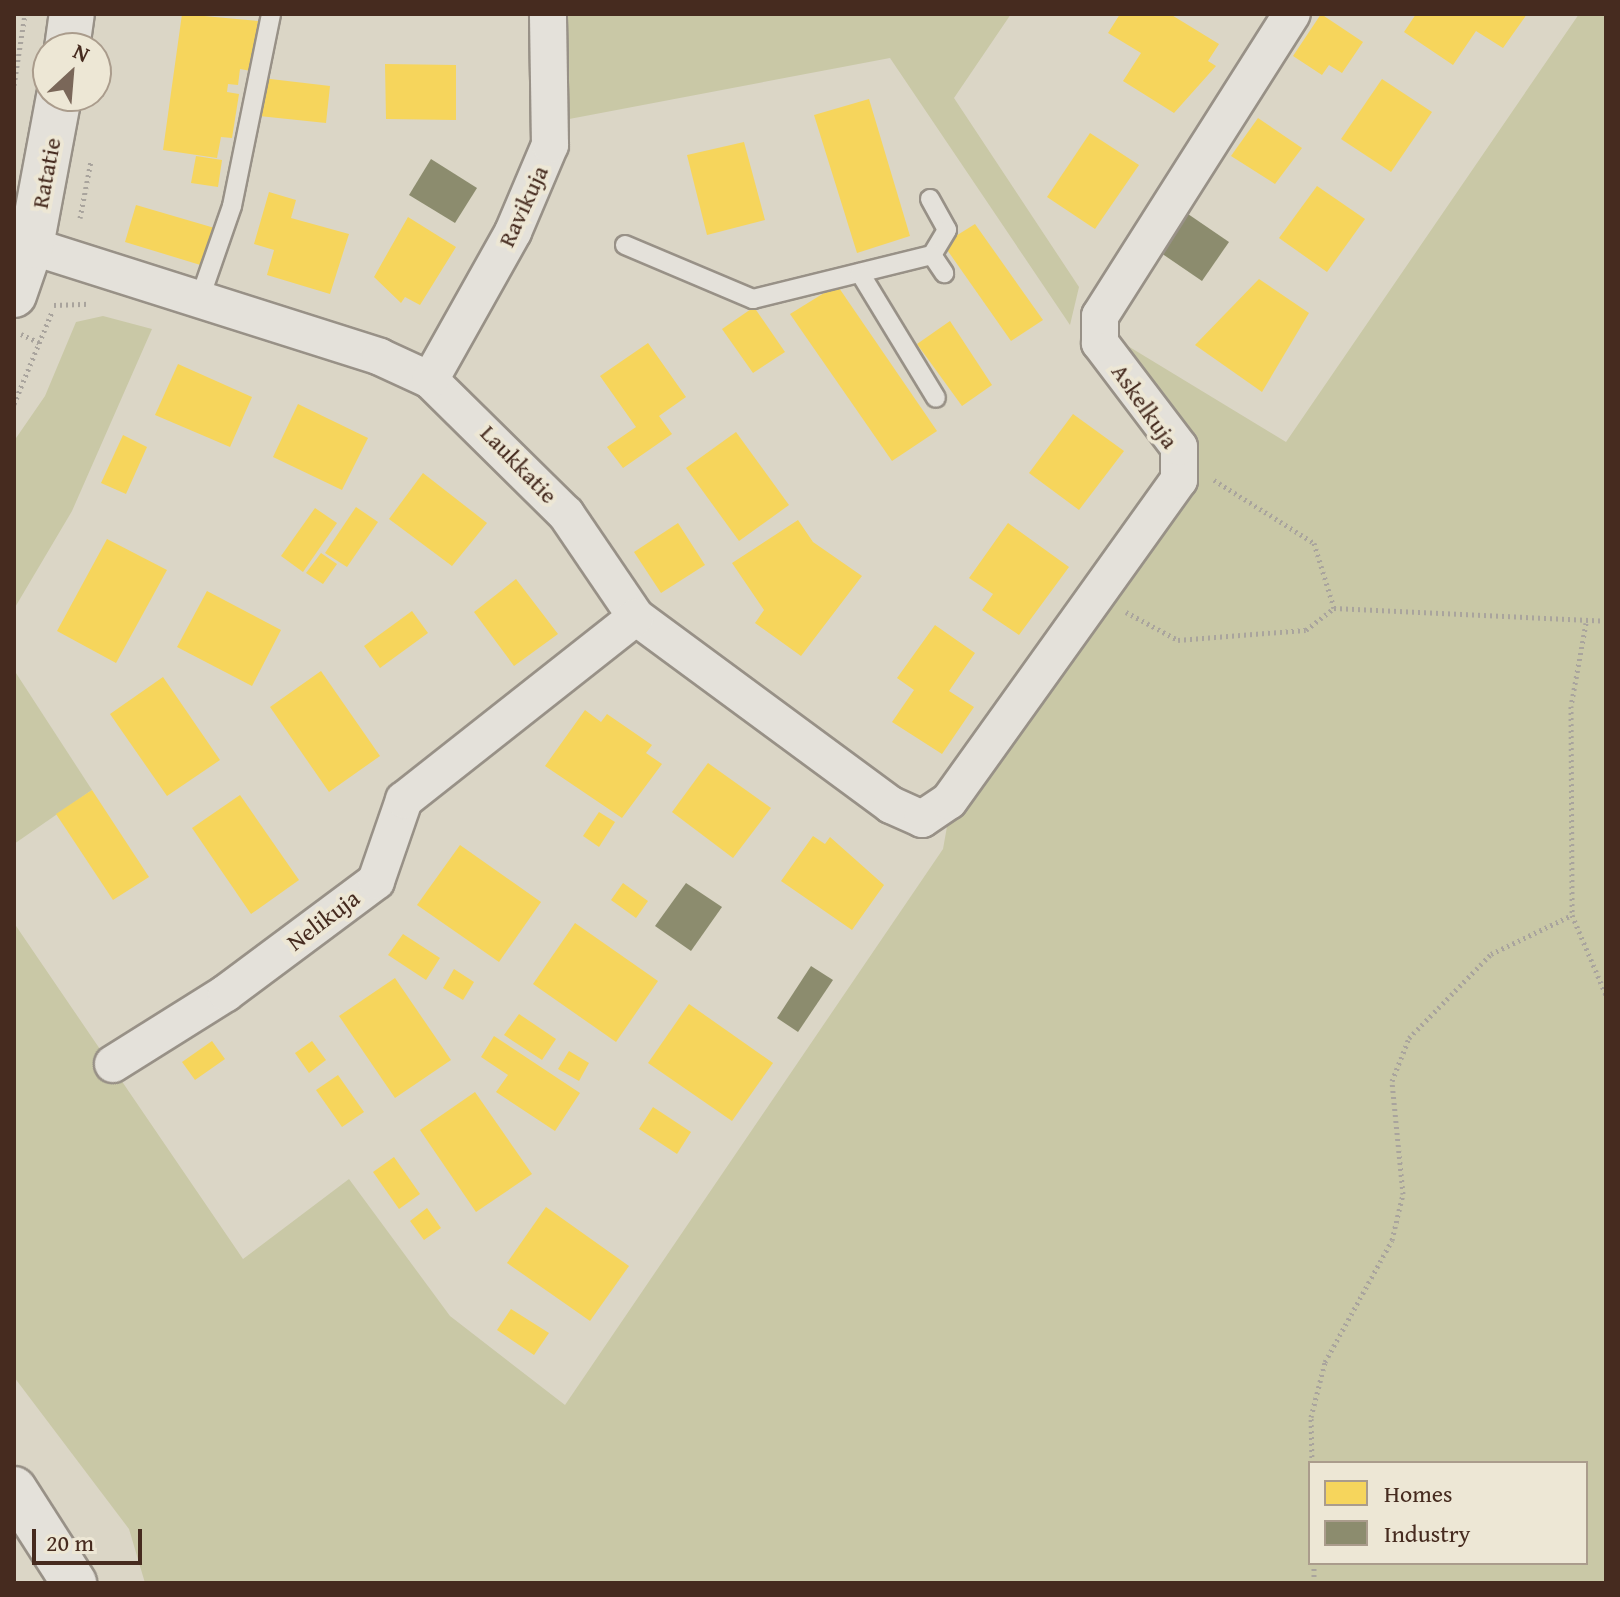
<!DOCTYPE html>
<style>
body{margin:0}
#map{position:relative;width:1620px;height:1597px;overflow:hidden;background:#dbd6c6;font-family:"Gentium Book Plus",serif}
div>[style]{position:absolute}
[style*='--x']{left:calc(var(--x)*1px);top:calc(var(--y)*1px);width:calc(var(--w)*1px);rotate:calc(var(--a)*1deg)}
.green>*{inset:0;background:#c9c8a6}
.homes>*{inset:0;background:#f6d55c}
.industry>*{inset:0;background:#8c8c6e}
.path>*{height:5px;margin-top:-2.5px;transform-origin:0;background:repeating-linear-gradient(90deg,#a9a49d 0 2px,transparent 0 6px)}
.roads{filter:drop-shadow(2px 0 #989187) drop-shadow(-2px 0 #989187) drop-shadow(0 2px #989187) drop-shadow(0 -2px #989187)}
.lane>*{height:18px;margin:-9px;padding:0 9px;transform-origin:9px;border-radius:9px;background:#e4e1da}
.street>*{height:36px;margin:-18px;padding:0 18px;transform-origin:18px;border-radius:18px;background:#e4e1da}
.secondary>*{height:44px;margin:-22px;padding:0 22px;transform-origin:22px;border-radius:22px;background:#e4e1da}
span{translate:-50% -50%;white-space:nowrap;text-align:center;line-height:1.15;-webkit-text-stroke:8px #ede7d5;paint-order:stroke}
.street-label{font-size:24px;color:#462b1f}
.frame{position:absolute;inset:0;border:16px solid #462b1f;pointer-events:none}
.legend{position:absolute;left:1308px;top:1461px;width:280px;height:104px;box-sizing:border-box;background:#ede7d5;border:2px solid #aa9c8c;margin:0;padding:10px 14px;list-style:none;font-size:24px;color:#462b1f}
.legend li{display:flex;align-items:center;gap:16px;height:40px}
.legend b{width:40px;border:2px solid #aa9c8c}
.north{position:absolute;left:32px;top:32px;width:80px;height:80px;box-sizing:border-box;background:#ede7d5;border:2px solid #aa9c8c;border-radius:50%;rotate:26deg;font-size:22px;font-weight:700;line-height:32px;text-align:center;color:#462b1f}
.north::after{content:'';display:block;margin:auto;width:28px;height:36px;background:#7a6759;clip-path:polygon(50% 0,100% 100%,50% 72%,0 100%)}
.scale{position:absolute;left:32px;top:1529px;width:110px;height:36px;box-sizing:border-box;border:4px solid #462b1f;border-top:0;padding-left:10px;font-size:24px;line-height:28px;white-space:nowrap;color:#462b1f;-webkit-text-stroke:6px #ede7d5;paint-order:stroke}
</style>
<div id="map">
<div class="green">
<i style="clip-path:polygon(562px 14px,1011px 14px,954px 98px,1079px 287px,1070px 325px,890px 58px,564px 120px)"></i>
<i style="clip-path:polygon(evenodd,1579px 14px,1606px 14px,1606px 1583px,145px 1583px,129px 1529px,14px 1377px,14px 923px,243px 1259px,349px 1179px,450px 1316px,565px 1405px,943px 849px,951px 804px,1192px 464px,1118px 340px,1286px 442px,1579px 14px,1310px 1463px,1586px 1463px,1586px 1563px,1310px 1563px,1310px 1463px)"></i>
<i style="clip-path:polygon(103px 316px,152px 329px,72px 511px,14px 609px,14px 441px,45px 396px,76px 322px)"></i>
<i style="clip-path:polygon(14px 670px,92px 790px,14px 844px)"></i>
</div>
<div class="homes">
<i style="clip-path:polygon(182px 14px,258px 21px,251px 71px,240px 69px,238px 85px,228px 84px,227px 92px,239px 94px,232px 138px,221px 137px,217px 158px,163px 150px)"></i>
<i style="clip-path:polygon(1120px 14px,1170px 14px,1219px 44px,1208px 61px,1216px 66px,1174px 113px,1123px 81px,1141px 53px,1108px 33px)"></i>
<i style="clip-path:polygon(1321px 14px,1363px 42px,1342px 73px,1329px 65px,1322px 75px,1293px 56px)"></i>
<i style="clip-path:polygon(1416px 14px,1527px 14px,1503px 48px,1476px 31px,1453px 65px,1404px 32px)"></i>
<i style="clip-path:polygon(385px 64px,456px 65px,456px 120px,386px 119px)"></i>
<i style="clip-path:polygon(262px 78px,330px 86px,326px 123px,259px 116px)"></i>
<i style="clip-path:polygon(1382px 79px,1432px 112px,1391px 172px,1341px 139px)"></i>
<i style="clip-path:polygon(869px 99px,910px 236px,857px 253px,814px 115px)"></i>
<i style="clip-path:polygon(1258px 118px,1302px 148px,1275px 184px,1231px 156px)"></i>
<i style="clip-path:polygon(1090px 133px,1139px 165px,1095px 229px,1047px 197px)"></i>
<i style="clip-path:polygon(744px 142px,765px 220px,707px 235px,687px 155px)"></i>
<i style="clip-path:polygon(196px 156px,222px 160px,218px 187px,191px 183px)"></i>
<i style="clip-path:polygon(1317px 186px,1365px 219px,1327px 272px,1279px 238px)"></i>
<i style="clip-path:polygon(269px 192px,296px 200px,291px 218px,349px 234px,330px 294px,267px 275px,274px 250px,254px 244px)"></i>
<i style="clip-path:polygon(136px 205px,218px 229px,207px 267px,125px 242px)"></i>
<i style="clip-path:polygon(408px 217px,456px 247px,420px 305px,405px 297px,401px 303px,374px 277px)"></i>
<i style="clip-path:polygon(975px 224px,1043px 320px,1011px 341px,943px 244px)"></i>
<i style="clip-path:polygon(1259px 279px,1309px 313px,1262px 392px,1195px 345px)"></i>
<i style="clip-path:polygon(837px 285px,937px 431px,892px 461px,790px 314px)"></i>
<i style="clip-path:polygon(754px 307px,785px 352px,753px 373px,722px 329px)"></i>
<i style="clip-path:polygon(950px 321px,992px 385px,962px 406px,917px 344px)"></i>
<i style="clip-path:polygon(648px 343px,686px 397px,659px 416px,672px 434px,623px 468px,607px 447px,636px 427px,600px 376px)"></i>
<i style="clip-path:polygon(178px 364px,252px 397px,230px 447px,155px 415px)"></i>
<i style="clip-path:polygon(298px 404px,368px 438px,342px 490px,273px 457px)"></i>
<i style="clip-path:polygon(1073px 414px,1124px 451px,1079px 510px,1029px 473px)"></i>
<i style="clip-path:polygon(736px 432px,789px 505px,739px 541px,686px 468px)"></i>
<i style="clip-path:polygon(123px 435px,147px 447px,126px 494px,101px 483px)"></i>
<i style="clip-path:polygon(423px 473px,487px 523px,452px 566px,389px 519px)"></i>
<i style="clip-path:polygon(356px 507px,378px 522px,347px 567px,325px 553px)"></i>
<i style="clip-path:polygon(315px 508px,337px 523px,303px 572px,281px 556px)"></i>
<i style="clip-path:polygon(798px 520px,813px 542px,862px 576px,801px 656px,755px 623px,764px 610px,732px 563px)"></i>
<i style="clip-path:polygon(678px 523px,705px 565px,661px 593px,634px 552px)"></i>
<i style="clip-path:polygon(1008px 523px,1069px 567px,1019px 635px,982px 610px,993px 594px,969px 578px)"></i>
<i style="clip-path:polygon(107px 539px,167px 570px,116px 663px,57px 631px)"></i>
<i style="clip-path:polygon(321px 553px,337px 564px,323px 584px,306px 573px)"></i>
<i style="clip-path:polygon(516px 579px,558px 634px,514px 666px,474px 612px)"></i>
<i style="clip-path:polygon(207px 591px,281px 630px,252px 686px,177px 647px)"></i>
<i style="clip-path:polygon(412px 611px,428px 633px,380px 668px,364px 646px)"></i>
<i style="clip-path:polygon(935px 625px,975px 653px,949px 691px,974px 707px,942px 754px,892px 722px,914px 690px,897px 678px)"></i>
<i style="clip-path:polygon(321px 671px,380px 756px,329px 792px,270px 707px)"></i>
<i style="clip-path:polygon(163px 677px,220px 760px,167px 796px,110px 714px)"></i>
<i style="clip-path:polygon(585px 710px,601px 722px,607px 714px,652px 745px,646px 753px,662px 764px,622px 818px,545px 766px)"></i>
<i style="clip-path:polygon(708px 763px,771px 808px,733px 858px,672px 812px)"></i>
<i style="clip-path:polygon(92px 790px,149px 877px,113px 900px,56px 814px)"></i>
<i style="clip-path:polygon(240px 795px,299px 880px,251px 914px,192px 828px)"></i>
<i style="clip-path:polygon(599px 812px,615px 822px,599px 847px,583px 836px)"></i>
<i style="clip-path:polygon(813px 836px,825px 844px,830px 837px,884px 885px,852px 930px,781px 881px)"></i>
<i style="clip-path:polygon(460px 845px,541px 902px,499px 962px,417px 905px)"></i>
<i style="clip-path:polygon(623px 883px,648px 901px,636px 918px,611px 900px)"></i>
<i style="clip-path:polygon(575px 923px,658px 981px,616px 1042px,533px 984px)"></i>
<i style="clip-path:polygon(403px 934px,440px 958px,426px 980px,388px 955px)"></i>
<i style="clip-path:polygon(454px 969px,474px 982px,463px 1000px,443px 988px)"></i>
<i style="clip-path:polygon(395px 978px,451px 1060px,395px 1098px,339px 1016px)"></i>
<i style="clip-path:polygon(689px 1004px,773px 1063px,732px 1121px,648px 1063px)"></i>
<i style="clip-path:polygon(519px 1014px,556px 1039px,542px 1060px,504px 1035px)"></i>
<i style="clip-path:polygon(494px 1036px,580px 1093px,555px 1131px,496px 1092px,508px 1075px,481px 1057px)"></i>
<i style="clip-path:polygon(212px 1041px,225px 1059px,195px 1080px,182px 1062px)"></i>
<i style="clip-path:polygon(312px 1041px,326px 1060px,309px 1073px,295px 1053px)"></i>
<i style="clip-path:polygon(569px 1051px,589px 1063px,579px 1081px,558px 1069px)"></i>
<i style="clip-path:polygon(338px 1075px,364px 1112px,342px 1127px,316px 1090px)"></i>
<i style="clip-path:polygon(475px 1092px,532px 1174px,476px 1212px,420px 1130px)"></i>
<i style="clip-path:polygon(653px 1107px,691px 1132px,677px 1154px,639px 1129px)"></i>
<i style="clip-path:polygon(394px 1157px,420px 1194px,399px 1209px,373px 1172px)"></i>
<i style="clip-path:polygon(546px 1207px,629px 1266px,590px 1321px,507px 1263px)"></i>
<i style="clip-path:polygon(427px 1208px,441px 1228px,424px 1240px,410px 1221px)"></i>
<i style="clip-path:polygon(511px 1309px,549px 1333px,534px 1355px,497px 1330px)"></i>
</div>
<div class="industry">
<i style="clip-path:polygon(431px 159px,477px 188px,455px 223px,409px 195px)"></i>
<i style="clip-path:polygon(1188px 214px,1229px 242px,1202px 281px,1161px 253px)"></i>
<i style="clip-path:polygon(686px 883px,722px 907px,691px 951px,655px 926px)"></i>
<i style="clip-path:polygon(811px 966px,833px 980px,798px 1032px,777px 1018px)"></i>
</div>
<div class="path">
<i style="--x:14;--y:85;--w:72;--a:-81.2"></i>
<i style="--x:101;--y:96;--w:34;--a:-82"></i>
<i style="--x:80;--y:218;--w:58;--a:-79.1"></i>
<i style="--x:54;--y:305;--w:35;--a:-2"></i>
<i style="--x:21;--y:334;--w:23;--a:25"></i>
<i style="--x:14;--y:404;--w:100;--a:-67.6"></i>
<i style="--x:1214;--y:480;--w:118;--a:32.2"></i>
<i style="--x:1314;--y:543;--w:68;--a:72.9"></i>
<i style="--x:1334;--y:608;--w:272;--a:2.7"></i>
<i style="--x:1126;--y:612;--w:59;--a:28.3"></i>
<i style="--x:1178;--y:640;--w:128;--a:-4.5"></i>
<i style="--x:1306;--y:630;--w:36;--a:-38"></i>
<i style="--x:1586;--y:623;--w:84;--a:100.2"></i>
<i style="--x:1571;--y:706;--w:209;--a:89.7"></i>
<i style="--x:1572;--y:915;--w:87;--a:67"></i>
<i style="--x:1312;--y:1463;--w:46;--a:-91.2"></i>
<i style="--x:1311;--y:1417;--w:57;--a:-75.7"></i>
<i style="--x:1325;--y:1362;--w:139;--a:-61.2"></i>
<i style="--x:1392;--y:1240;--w:47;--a:-76.6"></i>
<i style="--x:1403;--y:1194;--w:114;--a:-95.6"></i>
<i style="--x:1392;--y:1081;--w:46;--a:-68.4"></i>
<i style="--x:1409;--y:1038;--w:117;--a:-45.7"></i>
<i style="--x:1491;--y:954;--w:90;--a:-25.7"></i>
<i style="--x:1314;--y:1563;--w:20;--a:90"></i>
</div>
<div class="roads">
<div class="lane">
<i style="--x:930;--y:199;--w:35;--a:61"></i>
<i style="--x:947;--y:230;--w:29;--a:121"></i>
<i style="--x:625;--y:245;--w:139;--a:22.9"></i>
<i style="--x:753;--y:299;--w:184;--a:-13.8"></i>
<i style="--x:932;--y:255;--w:22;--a:56"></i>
<i style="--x:860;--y:273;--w:146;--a:58.7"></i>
<i style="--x:200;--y:298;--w:97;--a:-70.8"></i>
<i style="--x:232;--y:206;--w:196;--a:-78.5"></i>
</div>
<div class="street">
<i style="--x:31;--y:246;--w:366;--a:17.6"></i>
<i style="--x:380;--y:357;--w:55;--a:24.7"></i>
<i style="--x:430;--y:380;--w:191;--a:44.6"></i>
<i style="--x:566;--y:514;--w:125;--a:55.8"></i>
<i style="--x:636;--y:617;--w:317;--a:36.4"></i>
<i style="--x:891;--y:805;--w:34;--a:24"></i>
<i style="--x:922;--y:819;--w:32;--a:-34"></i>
<i style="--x:949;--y:801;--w:395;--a:-54.4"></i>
<i style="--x:1179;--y:480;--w:33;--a:-90"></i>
<i style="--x:1179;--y:447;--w:131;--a:-127.2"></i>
<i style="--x:1100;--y:343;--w:27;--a:-90"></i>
<i style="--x:1100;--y:316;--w:358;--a:-57.6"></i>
<i style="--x:430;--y:380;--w:170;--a:-60.7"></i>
<i style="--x:513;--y:232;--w:95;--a:-67"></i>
<i style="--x:550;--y:145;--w:131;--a:-90.9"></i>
<i style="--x:113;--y:1064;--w:133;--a:-32.1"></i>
<i style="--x:226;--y:993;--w:187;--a:-36.7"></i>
<i style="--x:376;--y:881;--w:86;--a:-70.9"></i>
<i style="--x:404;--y:800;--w:295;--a:-38.3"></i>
</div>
<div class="secondary">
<i style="--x:67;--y:48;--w:34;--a:-82"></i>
<i style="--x:14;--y:295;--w:52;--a:-70.9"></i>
<i style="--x:31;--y:246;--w:153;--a:-79.4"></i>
<i style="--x:14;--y:1489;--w:112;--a:57.4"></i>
</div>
</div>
<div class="street-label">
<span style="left:46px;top:173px;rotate:-79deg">Ratatie</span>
<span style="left:523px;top:206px;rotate:-65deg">Ravikuja</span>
<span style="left:1145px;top:406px;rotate:55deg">Askelkuja</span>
<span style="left:519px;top:464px;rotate:46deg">Laukkatie</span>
<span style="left:323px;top:920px;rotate:-37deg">Nelikuja</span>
</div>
<div class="frame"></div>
<ul class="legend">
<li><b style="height:22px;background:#f6d55c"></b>Homes</li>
<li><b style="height:22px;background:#8c8c6e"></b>Industry</li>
</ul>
<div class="north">N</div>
<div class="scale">20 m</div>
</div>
